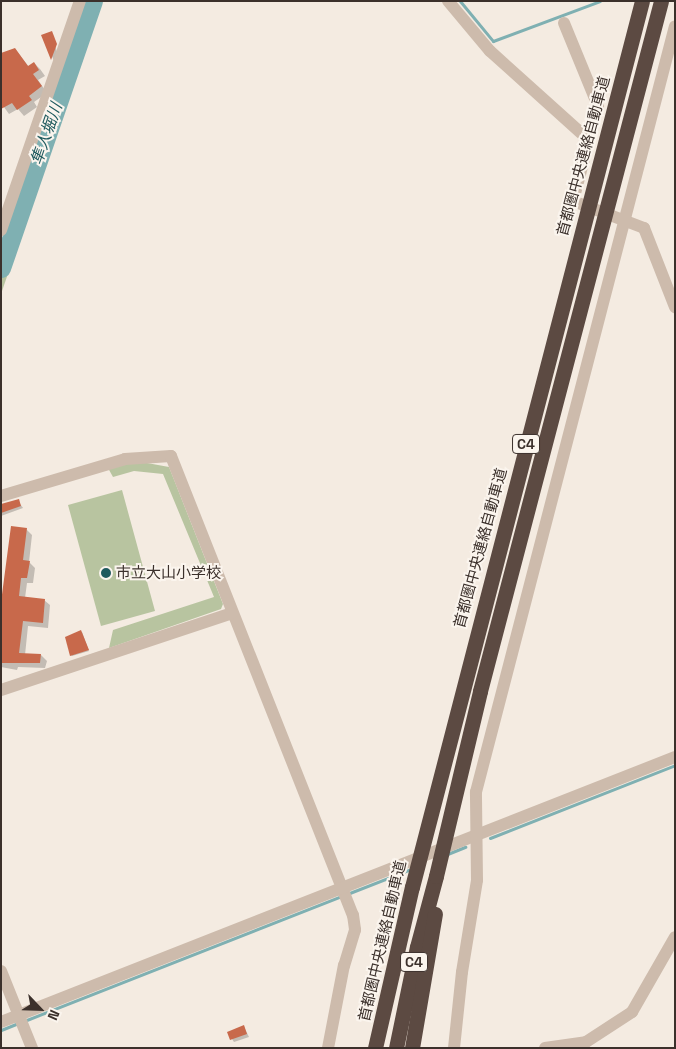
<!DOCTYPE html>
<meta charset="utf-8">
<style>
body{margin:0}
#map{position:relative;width:676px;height:1049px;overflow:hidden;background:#f4ebe1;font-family:"Space Grotesk","Noto Sans JP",sans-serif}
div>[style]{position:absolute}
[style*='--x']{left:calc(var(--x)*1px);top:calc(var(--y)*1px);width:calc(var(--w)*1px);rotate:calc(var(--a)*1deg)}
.green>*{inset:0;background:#b8c4a0}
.shadow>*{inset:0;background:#0003}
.stream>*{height:3px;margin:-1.5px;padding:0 1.5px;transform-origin:1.5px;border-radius:1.5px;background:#7fb0b2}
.river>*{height:19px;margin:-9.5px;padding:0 9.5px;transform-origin:9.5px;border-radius:9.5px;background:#7fb0b2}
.building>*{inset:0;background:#c8694b}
.minor>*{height:12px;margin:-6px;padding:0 6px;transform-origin:6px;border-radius:6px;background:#cdbbac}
.highway>*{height:15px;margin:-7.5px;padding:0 7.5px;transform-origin:7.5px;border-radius:7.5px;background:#5c4a42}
.highway-bridge>*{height:15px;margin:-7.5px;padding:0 7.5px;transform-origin:7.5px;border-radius:7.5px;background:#5c4a42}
.dots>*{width:14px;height:14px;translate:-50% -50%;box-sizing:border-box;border:2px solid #fbf5ee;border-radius:50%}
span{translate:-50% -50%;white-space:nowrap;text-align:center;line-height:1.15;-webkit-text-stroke:4px #fbf5ee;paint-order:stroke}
.shield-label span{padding:1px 4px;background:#fbf5ee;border:1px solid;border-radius:4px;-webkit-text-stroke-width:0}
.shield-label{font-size:14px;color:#3b302b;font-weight:700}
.street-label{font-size:15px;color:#3b302b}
.poi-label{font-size:15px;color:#3b302b}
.left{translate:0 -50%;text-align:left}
.water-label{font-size:16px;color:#1f5a5e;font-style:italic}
.frame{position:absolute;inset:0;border:2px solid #3b302b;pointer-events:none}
.north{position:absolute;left:15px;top:984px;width:50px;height:50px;-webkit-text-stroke:4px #fbf5ee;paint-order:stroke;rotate:114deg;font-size:14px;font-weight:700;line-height:20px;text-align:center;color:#3b302b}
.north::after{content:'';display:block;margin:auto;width:18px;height:22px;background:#3b302b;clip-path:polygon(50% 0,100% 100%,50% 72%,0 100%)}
</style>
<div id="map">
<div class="green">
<i style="clip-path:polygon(84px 1px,91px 1px,40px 141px,36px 139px)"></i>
<i style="clip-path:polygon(96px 1px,103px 1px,52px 144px,45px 143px)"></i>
<i style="clip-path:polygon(34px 147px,37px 148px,1px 260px,1px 243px)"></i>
<i style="clip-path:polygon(42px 150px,49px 154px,1px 294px,1px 270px)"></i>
<i style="clip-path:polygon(136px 461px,169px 467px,223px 604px,221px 609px,109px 648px,113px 630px,214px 597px,163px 474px,134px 471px,113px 477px,108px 468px)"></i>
<i style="clip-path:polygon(122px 490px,155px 611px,101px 626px,68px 505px)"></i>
</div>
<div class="shadow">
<i style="clip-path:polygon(51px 32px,57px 52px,54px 61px,43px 35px)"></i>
<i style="clip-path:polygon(15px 49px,29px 67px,34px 63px,40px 69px,45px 76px,38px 80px,47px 93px,34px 102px,37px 107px,24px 116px,18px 109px,9px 114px,1px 103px)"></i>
<i style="clip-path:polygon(18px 501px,23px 508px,1px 516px,1px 506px)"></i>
<i style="clip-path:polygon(26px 529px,32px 535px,29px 562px,35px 568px,33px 583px,27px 583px,25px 598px,44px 600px,50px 605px,48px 628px,28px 626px,25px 655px,41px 655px,47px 661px,45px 668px,18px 667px,17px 670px,1px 667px,1px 608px)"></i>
<i style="clip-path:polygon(82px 632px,89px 651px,72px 656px,71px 655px)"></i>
<i style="clip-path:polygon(244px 1027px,249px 1037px,234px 1042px,228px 1033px)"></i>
</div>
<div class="stream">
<i style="--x:460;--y:1;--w:52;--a:50.5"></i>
<i style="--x:493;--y:41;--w:114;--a:-20.5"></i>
<i style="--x:490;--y:838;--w:199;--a:-21.5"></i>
<i style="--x:445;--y:855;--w:22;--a:-22"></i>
<i style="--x:347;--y:894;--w:69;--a:-21.3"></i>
<i style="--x:24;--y:1021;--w:341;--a:-21.5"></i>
<i style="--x:1;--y:1030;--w:18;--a:-22"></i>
</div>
<div class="river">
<i style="--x:1;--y:268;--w:282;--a:-71"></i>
</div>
<div class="building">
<i style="clip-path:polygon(52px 31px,57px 44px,51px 60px,41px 35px)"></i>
<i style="clip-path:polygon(15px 48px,28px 66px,34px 62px,39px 70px,33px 74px,42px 86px,29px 96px,32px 100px,17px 110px,12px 103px,1px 109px,1px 53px)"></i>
<i style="clip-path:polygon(19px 499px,21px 506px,1px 513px,1px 504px)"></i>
<i style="clip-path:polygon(11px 526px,27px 528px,23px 560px,30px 561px,27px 578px,21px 578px,19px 596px,45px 599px,43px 623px,23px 621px,19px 653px,41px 654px,40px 663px,1px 663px,1px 602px)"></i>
<i style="clip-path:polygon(81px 630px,89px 650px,70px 656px,65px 637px)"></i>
<i style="clip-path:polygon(244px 1025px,247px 1034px,230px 1040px,227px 1032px)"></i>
</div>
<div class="minor">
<i style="--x:448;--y:1;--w:65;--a:50"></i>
<i style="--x:490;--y:51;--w:133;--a:42"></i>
<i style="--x:589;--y:140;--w:63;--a:104.7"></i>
<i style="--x:573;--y:201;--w:76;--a:20.8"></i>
<i style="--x:644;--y:228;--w:85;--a:68.6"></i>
<i style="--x:564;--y:23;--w:90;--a:67.7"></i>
<i style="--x:1;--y:230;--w:242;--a:-71"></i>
<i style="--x:1;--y:496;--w:129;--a:-16.6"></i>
<i style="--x:125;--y:459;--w:46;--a:-3.7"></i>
<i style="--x:171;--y:456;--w:494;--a:68.4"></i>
<i style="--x:353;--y:915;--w:15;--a:82"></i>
<i style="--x:355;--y:930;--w:37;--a:107"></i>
<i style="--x:344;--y:965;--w:85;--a:100.9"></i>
<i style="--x:1;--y:690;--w:243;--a:-18.4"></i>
<i style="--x:1;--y:971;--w:83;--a:68.1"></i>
<i style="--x:1;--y:1022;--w:724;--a:-21.46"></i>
<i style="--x:454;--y:1048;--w:76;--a:-84"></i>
<i style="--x:462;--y:972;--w:93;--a:-80.7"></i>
<i style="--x:477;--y:880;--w:88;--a:-90.7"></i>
<i style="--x:476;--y:792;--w:791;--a:-75.44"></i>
<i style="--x:545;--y:1048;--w:41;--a:-8.3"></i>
<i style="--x:586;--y:1042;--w:55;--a:-33.1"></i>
<i style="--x:632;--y:1012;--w:86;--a:-60.2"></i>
</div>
<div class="highway">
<i style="--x:375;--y:1048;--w:165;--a:-77.1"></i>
<i style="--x:396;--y:1048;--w:103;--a:-78.3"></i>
<i style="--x:417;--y:947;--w:73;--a:-75"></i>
<i style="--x:412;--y:1048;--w:136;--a:-80.3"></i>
</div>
<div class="highway-bridge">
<i style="--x:436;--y:876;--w:190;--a:-76.6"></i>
<i style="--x:480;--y:691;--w:713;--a:-75.3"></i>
<i style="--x:412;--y:887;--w:915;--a:-75.45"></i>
</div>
<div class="dots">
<i style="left:106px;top:573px;background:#1f5a5e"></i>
</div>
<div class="shield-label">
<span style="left:526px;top:444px">C4</span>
<span style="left:414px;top:962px">C4</span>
</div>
<div class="street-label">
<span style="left:583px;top:156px;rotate:-75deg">首都圏中央連絡自動車道</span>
<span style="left:480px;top:548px;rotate:-75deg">首都圏中央連絡自動車道</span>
<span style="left:382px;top:941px;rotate:-77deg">首都圏中央連絡自動車道</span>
</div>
<div class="poi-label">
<span class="left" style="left:116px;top:573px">市立大山小学校</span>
</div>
<div class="water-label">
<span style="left:47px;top:134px;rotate:-71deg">隼人堀川</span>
</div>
<div class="frame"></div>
<div class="north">N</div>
</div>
